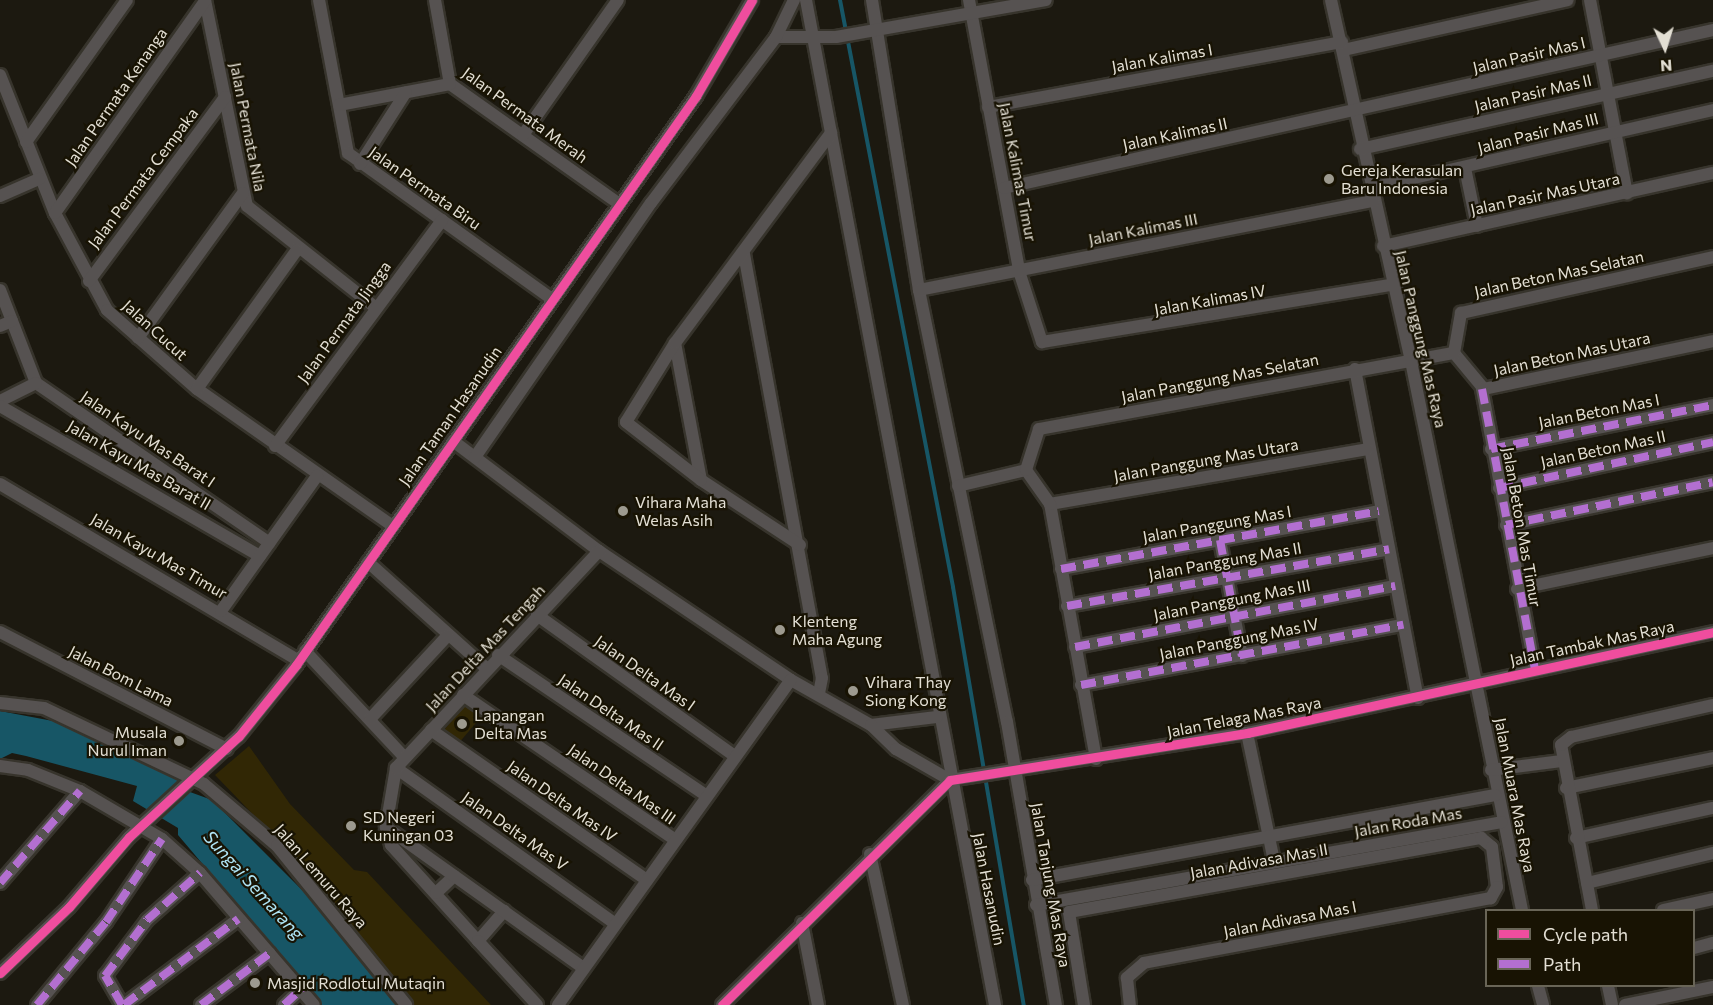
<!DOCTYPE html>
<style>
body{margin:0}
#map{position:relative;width:1713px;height:1005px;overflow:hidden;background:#1c1910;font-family:Commissioner,sans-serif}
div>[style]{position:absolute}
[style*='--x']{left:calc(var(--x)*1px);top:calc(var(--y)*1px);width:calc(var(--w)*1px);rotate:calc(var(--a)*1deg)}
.green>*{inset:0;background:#312705}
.water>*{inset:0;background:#175666}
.stream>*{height:4px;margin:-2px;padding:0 2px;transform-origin:2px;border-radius:2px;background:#175666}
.roads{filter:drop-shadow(2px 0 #37342c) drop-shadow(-2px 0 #37342c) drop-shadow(0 2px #37342c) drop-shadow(0 -2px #37342c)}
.minor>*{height:12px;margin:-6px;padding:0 6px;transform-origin:6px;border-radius:6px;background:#565251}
.quiet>*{height:8px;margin-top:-4px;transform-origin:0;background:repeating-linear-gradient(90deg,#b36fd0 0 15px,transparent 0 23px)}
.cycleway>*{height:9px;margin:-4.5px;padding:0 4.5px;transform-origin:4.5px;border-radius:4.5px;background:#ef4d9e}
.dots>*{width:16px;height:16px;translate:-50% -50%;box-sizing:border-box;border:3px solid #181303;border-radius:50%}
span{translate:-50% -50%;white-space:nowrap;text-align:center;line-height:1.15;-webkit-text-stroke:4.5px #181303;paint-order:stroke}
.street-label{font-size:16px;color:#e3dfd4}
.poi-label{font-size:16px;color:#e3dfd4}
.left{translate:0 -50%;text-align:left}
.right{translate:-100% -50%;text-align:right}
.water-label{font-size:18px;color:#afe5f6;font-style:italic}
.legend{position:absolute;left:1485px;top:909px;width:210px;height:78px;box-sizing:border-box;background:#181303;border:2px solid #696557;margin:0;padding:8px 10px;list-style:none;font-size:18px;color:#e3dfd4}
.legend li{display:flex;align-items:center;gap:12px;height:30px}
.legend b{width:30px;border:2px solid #696557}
.north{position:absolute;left:1635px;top:18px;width:60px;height:60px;-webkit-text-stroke:4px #181303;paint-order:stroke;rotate:176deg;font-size:16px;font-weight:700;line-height:24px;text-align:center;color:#e3dfd4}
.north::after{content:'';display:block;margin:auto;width:21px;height:27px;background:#e3dfd4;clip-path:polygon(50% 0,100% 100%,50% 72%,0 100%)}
</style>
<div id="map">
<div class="green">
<i style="clip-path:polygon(466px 704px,481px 717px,458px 744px,443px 731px)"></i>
<i style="clip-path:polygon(249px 746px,290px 804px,354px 870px,367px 872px,491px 1005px,413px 1005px,322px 886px,215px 775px)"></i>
</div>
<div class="water">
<i style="clip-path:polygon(0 711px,53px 721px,181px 776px,179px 788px,212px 800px,328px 916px,401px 1005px,322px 1005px,178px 835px,178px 828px,133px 801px,137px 786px,26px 756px,12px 753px,0 759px)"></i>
</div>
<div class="stream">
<i style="--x:840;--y:0;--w:598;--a:79.1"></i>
<i style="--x:953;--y:587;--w:424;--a:80.4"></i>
</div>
<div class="roads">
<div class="minor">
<i style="--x:205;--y:0;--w:210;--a:78.5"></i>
<i style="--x:247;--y:206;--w:163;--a:38.3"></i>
<i style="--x:319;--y:0;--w:156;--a:79.3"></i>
<i style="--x:348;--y:153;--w:251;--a:35.6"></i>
<i style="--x:435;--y:0;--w:85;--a:79.9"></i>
<i style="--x:450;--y:84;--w:206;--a:35.3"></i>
<i style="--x:806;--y:0;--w:1023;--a:79.35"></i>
<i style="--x:872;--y:0;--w:294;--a:80.8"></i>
<i style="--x:919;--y:290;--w:441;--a:78.5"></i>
<i style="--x:1007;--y:722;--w:287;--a:80.2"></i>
<i style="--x:969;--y:0;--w:276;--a:79.5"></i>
<i style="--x:1019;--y:271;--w:75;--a:72.1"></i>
<i style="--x:1042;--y:342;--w:354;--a:-9.3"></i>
<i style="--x:1331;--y:0;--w:370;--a:77.5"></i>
<i style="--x:1411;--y:361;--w:560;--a:78.57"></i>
<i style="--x:1590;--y:0;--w:197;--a:79.2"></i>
<i style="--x:776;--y:37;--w:60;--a:0"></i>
<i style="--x:836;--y:37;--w:213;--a:-10"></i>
<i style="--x:1343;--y:50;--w:230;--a:-12.5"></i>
<i style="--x:0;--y:75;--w:149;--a:68.3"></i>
<i style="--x:55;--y:213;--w:110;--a:61.8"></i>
<i style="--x:107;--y:310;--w:120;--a:41.3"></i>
<i style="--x:197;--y:389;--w:237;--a:35"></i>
<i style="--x:339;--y:105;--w:113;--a:-10.7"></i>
<i style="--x:988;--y:107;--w:360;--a:-10.4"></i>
<i style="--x:523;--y:135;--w:165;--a:-54.9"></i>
<i style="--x:26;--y:142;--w:174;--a:-54.6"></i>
<i style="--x:1360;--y:149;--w:362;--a:-12.5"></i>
<i style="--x:360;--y:164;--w:85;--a:-57.4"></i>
<i style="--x:1465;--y:168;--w:59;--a:78.3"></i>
<i style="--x:1004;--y:188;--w:726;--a:-12.56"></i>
<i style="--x:1370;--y:188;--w:352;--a:-12.8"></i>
<i style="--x:0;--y:196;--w:43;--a:-23.6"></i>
<i style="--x:55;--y:213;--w:260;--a:-54.7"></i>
<i style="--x:1383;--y:246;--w:338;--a:-12.5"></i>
<i style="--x:744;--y:254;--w:431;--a:79.6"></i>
<i style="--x:822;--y:678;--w:16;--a:101"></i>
<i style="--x:89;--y:281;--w:229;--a:-53.5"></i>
<i style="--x:0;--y:290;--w:100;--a:68.8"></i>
<i style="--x:919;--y:290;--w:463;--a:-11.1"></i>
<i style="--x:0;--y:326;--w:13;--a:-23"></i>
<i style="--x:138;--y:338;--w:179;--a:-54.1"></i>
<i style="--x:675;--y:343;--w:139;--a:79.3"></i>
<i style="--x:1454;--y:353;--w:47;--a:50.2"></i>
<i style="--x:1484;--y:389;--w:234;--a:-11.8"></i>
<i style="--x:1355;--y:369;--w:335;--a:79.2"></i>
<i style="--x:36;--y:383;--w:283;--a:34.4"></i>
<i style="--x:197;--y:389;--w:171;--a:-54.3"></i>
<i style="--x:1482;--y:389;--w:286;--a:79.3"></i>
<i style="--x:0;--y:401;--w:40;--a:-26.6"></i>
<i style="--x:0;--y:406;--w:300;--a:30"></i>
<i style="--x:453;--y:441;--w:183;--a:37"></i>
<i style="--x:599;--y:551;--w:231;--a:33.9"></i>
<i style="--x:791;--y:680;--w:92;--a:29.4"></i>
<i style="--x:871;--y:725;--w:66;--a:-6.9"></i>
<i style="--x:275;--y:446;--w:281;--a:-53.5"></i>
<i style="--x:1491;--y:449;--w:226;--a:-11.2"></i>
<i style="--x:475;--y:457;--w:309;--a:-55.3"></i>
<i style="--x:651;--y:203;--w:208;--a:-53"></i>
<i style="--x:776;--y:37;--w:41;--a:-64.1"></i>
<i style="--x:0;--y:484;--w:347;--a:30.6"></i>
<i style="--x:958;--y:486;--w:70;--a:-13.2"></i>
<i style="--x:1499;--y:488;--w:219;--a:-12.1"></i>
<i style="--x:1050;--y:504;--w:322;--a:-9.8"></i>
<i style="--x:1506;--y:525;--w:211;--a:-11.7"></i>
<i style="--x:1220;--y:540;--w:118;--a:79.3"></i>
<i style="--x:800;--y:545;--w:118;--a:-146.7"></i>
<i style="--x:701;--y:480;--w:95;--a:-142.3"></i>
<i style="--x:626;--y:422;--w:93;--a:-58.2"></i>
<i style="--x:675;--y:343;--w:262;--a:-53.4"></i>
<i style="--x:368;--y:562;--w:159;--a:41.9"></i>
<i style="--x:1061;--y:569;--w:323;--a:-10.3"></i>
<i style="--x:1517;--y:589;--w:200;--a:-11.8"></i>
<i style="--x:1067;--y:606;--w:327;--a:-10"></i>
<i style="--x:221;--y:611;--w:166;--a:-54.6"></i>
<i style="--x:537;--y:615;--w:243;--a:35.5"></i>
<i style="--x:0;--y:632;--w:255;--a:27.3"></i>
<i style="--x:1075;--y:647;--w:326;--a:-10.8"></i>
<i style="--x:305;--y:651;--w:146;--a:46.9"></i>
<i style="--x:498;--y:655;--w:252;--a:34"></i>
<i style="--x:1081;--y:685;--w:328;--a:-10.6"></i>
<i style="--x:463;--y:695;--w:255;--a:34.3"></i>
<i style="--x:0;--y:703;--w:44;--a:6.5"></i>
<i style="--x:44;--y:708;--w:177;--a:25.4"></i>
<i style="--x:204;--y:784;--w:96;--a:40.3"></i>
<i style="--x:277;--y:846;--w:205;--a:50.9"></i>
<i style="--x:371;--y:718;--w:113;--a:-47.1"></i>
<i style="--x:871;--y:725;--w:35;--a:44"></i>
<i style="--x:896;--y:749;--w:62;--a:29.9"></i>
<i style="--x:431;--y:730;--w:261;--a:34.8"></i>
<i style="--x:1247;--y:733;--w:131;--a:78.1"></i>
<i style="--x:1096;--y:759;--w:259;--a:-100.2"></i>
<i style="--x:1050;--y:504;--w:42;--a:-125.2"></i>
<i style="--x:1026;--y:470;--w:43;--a:-72.4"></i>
<i style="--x:1039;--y:429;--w:422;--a:-10.4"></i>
<i style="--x:1454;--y:353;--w:41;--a:-80.1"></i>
<i style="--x:1461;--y:313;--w:258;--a:-12.5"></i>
<i style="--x:0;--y:766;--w:28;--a:8"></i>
<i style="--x:28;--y:770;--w:56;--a:22"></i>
<i style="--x:80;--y:791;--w:95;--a:30.3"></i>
<i style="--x:162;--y:839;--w:51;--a:41.8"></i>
<i style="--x:200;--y:873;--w:174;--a:49.2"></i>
<i style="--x:396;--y:768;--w:267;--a:35.4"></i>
<i style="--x:1491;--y:770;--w:71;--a:-7.3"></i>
<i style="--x:1566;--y:788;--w:150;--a:-11.5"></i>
<i style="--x:386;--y:827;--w:19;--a:74"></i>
<i style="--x:391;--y:845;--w:130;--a:47.8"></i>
<i style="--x:478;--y:941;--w:40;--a:-49"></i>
<i style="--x:1576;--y:838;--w:140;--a:-12.4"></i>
<i style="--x:870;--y:854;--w:155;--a:77.7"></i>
<i style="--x:1032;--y:880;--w:471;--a:-10.4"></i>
<i style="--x:0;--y:883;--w:122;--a:-49"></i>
<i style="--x:1587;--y:883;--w:130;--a:-13.4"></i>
<i style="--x:436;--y:893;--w:25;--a:-43"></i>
<i style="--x:1036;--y:905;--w:473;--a:-10.1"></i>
<i style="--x:1592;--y:910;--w:168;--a:-100.6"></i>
<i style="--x:1561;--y:745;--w:13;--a:-39"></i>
<i style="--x:1571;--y:737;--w:146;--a:-12.7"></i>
<i style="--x:1663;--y:910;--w:51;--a:-12.4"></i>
<i style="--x:802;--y:923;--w:84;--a:79"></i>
<i style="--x:478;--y:941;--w:87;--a:47.3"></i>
<i style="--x:1694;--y:948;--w:20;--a:-15"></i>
<i style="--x:582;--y:967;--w:241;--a:-144.5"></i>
<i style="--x:386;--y:827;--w:60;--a:-80.4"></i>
<i style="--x:396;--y:768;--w:297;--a:-46.9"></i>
<i style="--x:0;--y:973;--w:95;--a:-43.7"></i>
<i style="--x:69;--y:907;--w:92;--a:-49.4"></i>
<i style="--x:129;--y:837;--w:149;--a:-42.6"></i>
<i style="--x:239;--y:736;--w:91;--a:-51.2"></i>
<i style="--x:296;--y:665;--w:696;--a:-54.89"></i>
<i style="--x:696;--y:96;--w:111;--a:-59.7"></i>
<i style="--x:1538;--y:986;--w:20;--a:75"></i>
<i style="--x:1608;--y:986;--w:19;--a:78"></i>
<i style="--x:37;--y:1005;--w:108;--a:-50.3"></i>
<i style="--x:106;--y:922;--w:100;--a:-56"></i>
<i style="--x:122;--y:1005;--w:34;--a:-120"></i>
<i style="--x:105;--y:976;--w:70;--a:-53.1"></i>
<i style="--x:147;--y:920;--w:71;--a:-41.6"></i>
<i style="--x:124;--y:1005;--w:143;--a:-37"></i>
<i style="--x:201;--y:1005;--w:86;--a:-37"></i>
<i style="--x:284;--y:1005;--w:25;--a:-43"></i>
<i style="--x:558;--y:1005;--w:400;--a:-54.4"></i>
<i style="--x:722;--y:1005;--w:320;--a:-44.6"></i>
<i style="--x:950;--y:780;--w:301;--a:-9"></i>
<i style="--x:1247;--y:733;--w:477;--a:-12.2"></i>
<i style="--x:1084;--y:1005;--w:94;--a:-99.2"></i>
<i style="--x:1069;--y:912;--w:419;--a:-10.2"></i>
<i style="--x:1481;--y:838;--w:14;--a:39"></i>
<i style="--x:1492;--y:847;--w:40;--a:82.9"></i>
<i style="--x:1497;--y:887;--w:13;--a:119"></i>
<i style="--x:1491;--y:898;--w:353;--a:169.4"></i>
<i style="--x:1144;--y:963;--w:23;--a:139"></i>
<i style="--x:1127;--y:978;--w:27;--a:84"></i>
<i style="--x:1625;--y:1005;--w:90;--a:-11.6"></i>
</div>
</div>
<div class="quiet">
<i style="--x:1482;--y:389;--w:286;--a:79.3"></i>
<i style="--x:1491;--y:449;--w:226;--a:-11.2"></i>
<i style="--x:1499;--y:488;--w:219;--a:-12.1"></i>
<i style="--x:1506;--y:525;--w:211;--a:-11.7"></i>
<i style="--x:1220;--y:540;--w:118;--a:79.3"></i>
<i style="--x:1061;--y:569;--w:323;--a:-10.3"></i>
<i style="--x:1067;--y:606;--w:327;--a:-10"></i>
<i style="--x:1075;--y:647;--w:326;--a:-10.8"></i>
<i style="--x:1081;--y:685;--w:328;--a:-10.6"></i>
<i style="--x:0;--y:883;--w:122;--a:-49"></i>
<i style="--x:37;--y:1005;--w:108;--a:-50.3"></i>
<i style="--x:106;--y:922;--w:100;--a:-56"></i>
<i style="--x:122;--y:1005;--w:34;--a:-120"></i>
<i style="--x:105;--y:976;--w:70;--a:-53.1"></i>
<i style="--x:147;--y:920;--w:71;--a:-41.6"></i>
<i style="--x:124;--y:1005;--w:143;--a:-37"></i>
<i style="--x:201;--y:1005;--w:86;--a:-37"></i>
<i style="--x:284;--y:1005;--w:25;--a:-43"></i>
</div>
<div class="cycleway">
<i style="--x:0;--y:973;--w:95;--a:-43.7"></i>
<i style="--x:69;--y:907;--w:92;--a:-49.4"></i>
<i style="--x:129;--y:837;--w:149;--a:-42.6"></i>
<i style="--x:239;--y:736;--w:91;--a:-51.2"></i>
<i style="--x:296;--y:665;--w:696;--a:-54.89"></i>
<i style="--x:696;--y:96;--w:111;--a:-59.7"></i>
<i style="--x:722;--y:1005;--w:320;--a:-44.6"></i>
<i style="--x:950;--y:780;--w:301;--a:-9"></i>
<i style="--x:1247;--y:733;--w:477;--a:-12.2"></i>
</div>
<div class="dots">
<i style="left:1329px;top:179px;background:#9d9a8f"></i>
<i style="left:623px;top:511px;background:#9d9a8f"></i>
<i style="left:780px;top:630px;background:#9d9a8f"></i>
<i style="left:853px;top:691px;background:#9d9a8f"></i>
<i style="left:462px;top:724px;background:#9d9a8f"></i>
<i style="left:179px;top:741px;background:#9d9a8f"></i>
<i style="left:351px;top:826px;background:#9d9a8f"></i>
<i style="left:255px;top:983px;background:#9d9a8f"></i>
</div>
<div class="street-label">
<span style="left:1529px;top:55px;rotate:-13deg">Jalan Pasir Mas I</span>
<span style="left:1162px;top:58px;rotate:-10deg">Jalan Kalimas I</span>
<span style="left:1533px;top:93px;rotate:-13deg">Jalan Pasir Mas II</span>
<span style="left:116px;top:97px;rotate:-55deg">Jalan Permata Kenanga</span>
<span style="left:525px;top:115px;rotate:36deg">Jalan Permata Merah</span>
<span style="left:248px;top:127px;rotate:79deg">Jalan Permata Nila</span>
<span style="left:1538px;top:133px;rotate:-14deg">Jalan Pasir Mas III</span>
<span style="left:1175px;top:134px;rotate:-12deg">Jalan Kalimas II</span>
<span style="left:1018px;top:172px;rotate:79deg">Jalan Kalimas Timur</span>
<span style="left:143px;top:178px;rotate:-53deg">Jalan Permata Cempaka</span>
<span style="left:425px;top:188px;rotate:35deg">Jalan Permata Biru</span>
<span style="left:1545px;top:194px;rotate:-12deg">Jalan Pasir Mas Utara</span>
<span style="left:1143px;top:229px;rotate:-11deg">Jalan Kalimas III</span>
<span style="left:1559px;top:274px;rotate:-12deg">Jalan Beton Mas Selatan</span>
<span style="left:1210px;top:300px;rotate:-10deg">Jalan Kalimas IV</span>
<span style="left:344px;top:322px;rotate:-54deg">Jalan Permata Jingga</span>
<span style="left:155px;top:330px;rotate:42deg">Jalan Cucut</span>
<span style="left:1421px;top:339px;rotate:77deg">Jalan Panggung Mas Raya</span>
<span style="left:1572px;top:354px;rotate:-12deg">Jalan Beton Mas Utara</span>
<span style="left:1220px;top:378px;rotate:-11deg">Jalan Panggung Mas Selatan</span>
<span style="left:1599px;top:411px;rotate:-11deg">Jalan Beton Mas I</span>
<span style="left:450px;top:416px;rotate:-55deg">Jalan Taman Hasanudin</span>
<span style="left:148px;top:439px;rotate:34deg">Jalan Kayu Mas Barat I</span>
<span style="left:1603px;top:449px;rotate:-12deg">Jalan Beton Mas II</span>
<span style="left:1206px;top:460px;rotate:-10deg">Jalan Panggung Mas Utara</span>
<span style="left:139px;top:465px;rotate:30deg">Jalan Kayu Mas Barat II</span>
<span style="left:1217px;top:524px;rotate:-10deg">Jalan Panggung Mas I</span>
<span style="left:1522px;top:527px;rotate:80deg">Jalan Beton Mas Timur</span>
<span style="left:159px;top:556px;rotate:30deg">Jalan Kayu Mas Timur</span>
<span style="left:1225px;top:561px;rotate:-10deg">Jalan Panggung Mas II</span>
<span style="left:1232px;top:600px;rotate:-11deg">Jalan Panggung Mas III</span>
<span style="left:1239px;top:639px;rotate:-11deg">Jalan Panggung Mas IV</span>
<span style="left:1592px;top:643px;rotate:-12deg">Jalan Tambak Mas Raya</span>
<span style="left:485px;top:648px;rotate:-47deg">Jalan Delta Mas Tengah</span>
<span style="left:645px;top:673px;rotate:35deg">Jalan Delta Mas I</span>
<span style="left:121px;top:676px;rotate:27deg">Jalan Bom Lama</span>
<span style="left:611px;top:712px;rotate:34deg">Jalan Delta Mas II</span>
<span style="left:1244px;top:717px;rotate:-11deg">Jalan Telaga Mas Raya</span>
<span style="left:622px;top:784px;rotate:35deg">Jalan Delta Mas III</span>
<span style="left:1515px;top:795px;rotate:79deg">Jalan Muara Mas Raya</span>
<span style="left:562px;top:801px;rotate:35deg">Jalan Delta Mas IV</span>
<span style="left:1408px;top:822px;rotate:-10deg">Jalan Roda Mas</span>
<span style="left:515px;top:831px;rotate:35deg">Jalan Delta Mas V</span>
<span style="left:1259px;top:861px;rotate:-10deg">Jalan Adivasa Mas II</span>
<span style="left:321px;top:876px;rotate:49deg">Jalan Lemuru Raya</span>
<span style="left:1051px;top:885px;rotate:80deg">Jalan Tanjung Mas Raya</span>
<span style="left:989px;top:889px;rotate:79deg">Jalan Hasanudin</span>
<span style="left:1290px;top:919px;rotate:-11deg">Jalan Adivasa Mas I</span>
</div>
<div class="poi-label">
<span class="left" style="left:1341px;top:179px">Gereja Kerasulan<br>Baru Indonesia</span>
<span class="left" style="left:635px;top:511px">Vihara Maha<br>Welas Asih</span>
<span class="left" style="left:792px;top:630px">Klenteng<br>Maha Agung</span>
<span class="left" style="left:865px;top:691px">Vihara Thay<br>Siong Kong</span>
<span class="left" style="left:474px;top:724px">Lapangan<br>Delta Mas</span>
<span class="right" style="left:167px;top:741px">Musala<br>Nurul Iman</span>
<span class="left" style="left:363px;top:826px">SD Negeri<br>Kuningan 03</span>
<span class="left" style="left:267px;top:983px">Masjid Rodlotul Mutaqin</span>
</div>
<div class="water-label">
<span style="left:254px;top:885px;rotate:48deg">Sungai Semarang</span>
</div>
<ul class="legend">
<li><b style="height:8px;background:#ef4d9e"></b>Cycle path</li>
<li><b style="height:8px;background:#b36fd0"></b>Path</li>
</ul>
<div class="north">N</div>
</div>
